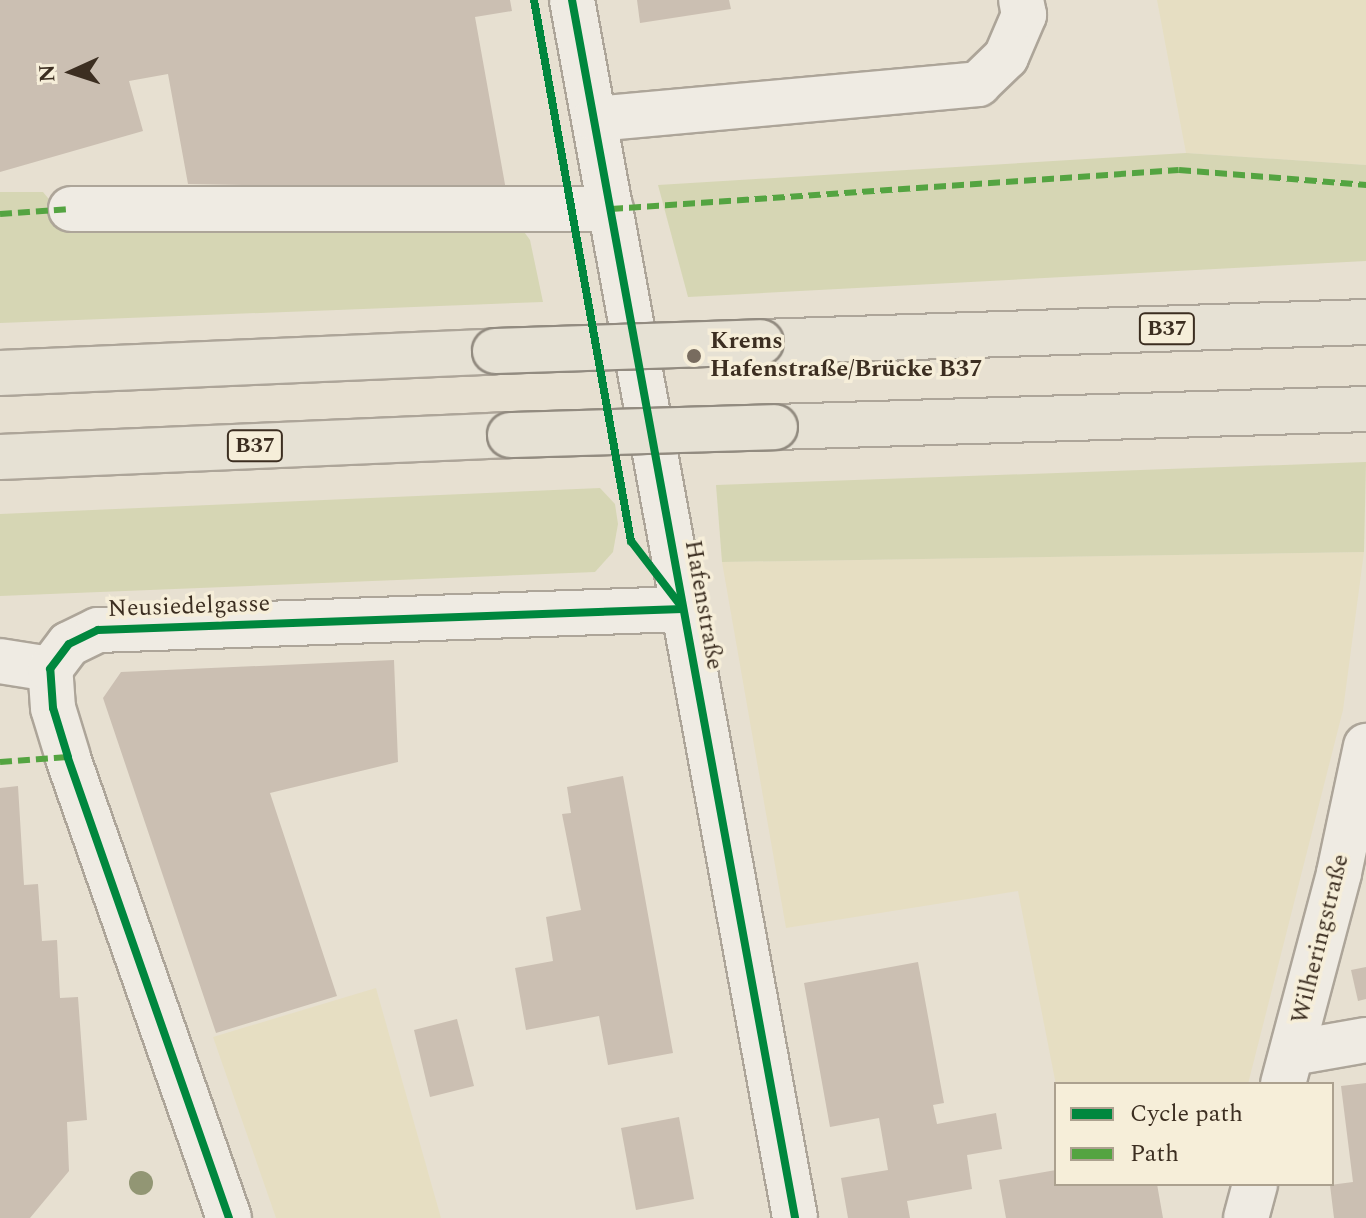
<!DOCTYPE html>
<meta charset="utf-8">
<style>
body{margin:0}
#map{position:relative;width:1366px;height:1218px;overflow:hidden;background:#e7e0d1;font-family:Spectral,serif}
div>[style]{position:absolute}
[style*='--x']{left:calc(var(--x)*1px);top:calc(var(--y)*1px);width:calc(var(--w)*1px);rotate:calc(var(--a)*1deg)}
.farmland>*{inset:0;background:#e6dec2}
.green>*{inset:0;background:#d6d6b4}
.building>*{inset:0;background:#cbbfb2}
.roads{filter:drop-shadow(2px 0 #ada599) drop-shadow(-2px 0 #ada599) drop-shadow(0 2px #ada599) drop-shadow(0 -2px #ada599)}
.minor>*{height:44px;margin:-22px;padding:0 22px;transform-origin:22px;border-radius:22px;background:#efebe3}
.major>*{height:44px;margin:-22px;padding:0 22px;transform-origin:22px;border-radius:22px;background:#e6e1d4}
.bridges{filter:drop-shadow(2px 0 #928b80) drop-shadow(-2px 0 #928b80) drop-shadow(0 2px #928b80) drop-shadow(0 -2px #928b80)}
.major-bridge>*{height:44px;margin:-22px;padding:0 22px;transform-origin:22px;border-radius:22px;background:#e6e1d4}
.quiet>*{height:6px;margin-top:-3px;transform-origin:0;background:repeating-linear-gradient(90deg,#54a441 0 12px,transparent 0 18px)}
.cycleway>*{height:8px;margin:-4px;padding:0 4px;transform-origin:4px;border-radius:4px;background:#00873e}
.trees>*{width:24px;height:24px;margin:-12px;border-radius:50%;background:#929674}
.dots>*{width:22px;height:22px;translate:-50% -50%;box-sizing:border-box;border:4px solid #f6eed9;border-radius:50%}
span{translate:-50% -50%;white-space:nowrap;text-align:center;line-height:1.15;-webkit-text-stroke:7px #f6eed9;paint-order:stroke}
.shield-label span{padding:2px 6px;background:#f6eed9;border:2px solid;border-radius:6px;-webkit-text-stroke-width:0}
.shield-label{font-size:22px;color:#3c2e21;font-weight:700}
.poi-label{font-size:24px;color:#3c2e21;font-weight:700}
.left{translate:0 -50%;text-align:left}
.street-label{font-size:24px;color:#3c2e21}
.legend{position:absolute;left:1054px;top:1082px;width:280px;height:104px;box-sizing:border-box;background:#f6eed9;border:2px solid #aca18f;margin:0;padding:10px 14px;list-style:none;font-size:24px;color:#3c2e21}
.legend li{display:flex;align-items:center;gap:16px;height:40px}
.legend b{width:40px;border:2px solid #aca18f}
.north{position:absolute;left:32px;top:32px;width:80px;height:80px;-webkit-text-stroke:6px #f6eed9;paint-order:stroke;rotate:267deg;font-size:22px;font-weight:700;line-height:32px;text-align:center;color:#3c2e21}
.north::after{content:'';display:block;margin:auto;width:28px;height:36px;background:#3c2e21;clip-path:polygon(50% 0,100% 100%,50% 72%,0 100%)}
</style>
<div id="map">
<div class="farmland">
<i style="clip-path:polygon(1157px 0,1366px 0,1366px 165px,1186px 153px)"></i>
<i style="clip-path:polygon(1364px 552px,1343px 710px,1248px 1084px,1056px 1085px,1018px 891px,786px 928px,722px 562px)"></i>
<i style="clip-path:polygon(376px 988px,441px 1218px,276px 1218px,213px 1037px)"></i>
</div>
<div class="green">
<i style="clip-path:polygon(1186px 153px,1366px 165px,1366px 261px,688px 297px,658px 185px)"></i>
<i style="clip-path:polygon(0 192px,43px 192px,72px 227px,522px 229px,530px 240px,543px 302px,0 323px)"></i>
<i style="clip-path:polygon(1366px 462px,1364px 552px,722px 562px,716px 485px)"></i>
<i style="clip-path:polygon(600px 488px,615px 504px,618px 524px,613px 552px,595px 572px,0 596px,0 514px)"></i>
</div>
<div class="building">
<i style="clip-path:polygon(0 0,510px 0,512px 11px,475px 17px,506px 190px,188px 184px,168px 74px,129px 81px,143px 131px,0 172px)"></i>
<i style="clip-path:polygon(637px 0,729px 0,731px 9px,640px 23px)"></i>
<i style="clip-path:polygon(394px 660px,398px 762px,270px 793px,337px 996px,216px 1033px,103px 698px,121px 672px)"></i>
<i style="clip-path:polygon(623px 776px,673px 1053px,608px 1065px,599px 1016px,526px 1030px,515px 968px,553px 961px,546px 917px,581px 910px,562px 814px,571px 813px,567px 787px)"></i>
<i style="clip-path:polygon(18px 786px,24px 885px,38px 884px,42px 941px,57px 940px,60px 998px,78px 997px,87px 1120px,67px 1122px,69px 1171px,30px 1218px,0 1218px,0 788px)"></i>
<i style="clip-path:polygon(918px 962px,944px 1103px,933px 1105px,937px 1124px,996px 1113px,1002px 1149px,967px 1155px,972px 1189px,907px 1201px,910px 1218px,848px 1218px,841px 1178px,888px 1170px,879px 1118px,830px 1127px,804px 983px)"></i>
<i style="clip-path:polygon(1366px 967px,1366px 999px,1358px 1001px,1351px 970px)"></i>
<i style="clip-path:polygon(457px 1019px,474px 1086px,430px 1097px,414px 1030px)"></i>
<i style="clip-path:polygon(1366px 1083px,1366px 1218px,1334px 1218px,1330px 1185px,1353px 1182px,1341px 1086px)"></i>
<i style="clip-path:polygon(679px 1117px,694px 1199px,636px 1210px,621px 1128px)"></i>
<i style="clip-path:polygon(1056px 1170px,1056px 1184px,1157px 1184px,1163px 1218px,1006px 1218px,999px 1180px)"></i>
</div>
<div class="roads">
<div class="minor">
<i style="--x:572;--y:0;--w:1238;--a:79.62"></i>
<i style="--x:595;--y:119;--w:385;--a:-5.2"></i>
<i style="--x:978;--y:84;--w:39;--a:-44"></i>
<i style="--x:1006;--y:57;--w:46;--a:-66.8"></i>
<i style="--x:1024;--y:15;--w:15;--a:-101"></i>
<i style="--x:71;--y:209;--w:540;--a:0"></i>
<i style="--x:0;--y:661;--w:51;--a:9.1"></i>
<i style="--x:1292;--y:1053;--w:75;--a:-10"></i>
<i style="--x:1283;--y:1084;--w:218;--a:-75.1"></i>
<i style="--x:1339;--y:873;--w:130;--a:-78"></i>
<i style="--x:229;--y:1218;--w:488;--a:-109.3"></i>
<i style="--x:68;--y:757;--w:51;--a:-107"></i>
<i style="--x:53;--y:708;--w:39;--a:-94"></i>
<i style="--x:50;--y:669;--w:31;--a:-53"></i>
<i style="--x:69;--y:644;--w:32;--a:-26"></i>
<i style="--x:98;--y:630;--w:585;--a:-2.06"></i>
<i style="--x:1246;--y:1218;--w:35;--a:-75"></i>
</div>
<div class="major">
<i style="--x:761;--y:342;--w:605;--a:-1.89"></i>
<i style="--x:0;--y:373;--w:495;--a:-2.5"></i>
<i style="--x:775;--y:427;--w:591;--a:-1.74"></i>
<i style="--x:0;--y:457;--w:510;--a:-2.47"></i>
</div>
</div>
<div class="bridges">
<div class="major-bridge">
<i style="--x:495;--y:351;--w:266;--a:-1.9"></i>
<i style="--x:510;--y:435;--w:265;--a:-1.7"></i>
</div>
</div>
<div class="quiet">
<i style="--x:611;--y:209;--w:569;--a:-3.93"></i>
<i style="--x:1179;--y:170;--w:188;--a:4.6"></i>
<i style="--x:0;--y:214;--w:71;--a:-4"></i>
<i style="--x:0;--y:762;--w:68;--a:-4.2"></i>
</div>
<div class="cycleway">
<i style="--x:534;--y:0;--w:550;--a:79.84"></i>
<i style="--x:631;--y:541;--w:82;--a:52.4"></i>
<i style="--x:572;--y:0;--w:1238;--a:79.62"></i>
<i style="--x:229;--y:1218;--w:488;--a:-109.3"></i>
<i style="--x:68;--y:757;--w:51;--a:-107"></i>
<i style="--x:53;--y:708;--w:39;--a:-94"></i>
<i style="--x:50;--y:669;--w:31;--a:-53"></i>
<i style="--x:69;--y:644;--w:32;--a:-26"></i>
<i style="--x:98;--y:630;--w:585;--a:-2.06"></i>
</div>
<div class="trees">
<i style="left:141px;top:1183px"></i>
</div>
<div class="dots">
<i style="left:694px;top:356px;background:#786c5f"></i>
</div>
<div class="shield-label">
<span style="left:1167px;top:329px">B37</span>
<span style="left:255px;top:446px">B37</span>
</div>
<div class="poi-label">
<span class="left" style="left:710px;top:356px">Krems<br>Hafenstraße/Brücke B37</span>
</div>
<div class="street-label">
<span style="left:703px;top:605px;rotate:80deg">Hafenstraße</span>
<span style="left:189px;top:607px;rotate:-2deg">Neusiedelgasse</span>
<span style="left:1321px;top:939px;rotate:-76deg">Wilheringstraße</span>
</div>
<ul class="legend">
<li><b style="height:10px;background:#00873e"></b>Cycle path</li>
<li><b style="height:10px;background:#54a441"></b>Path</li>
</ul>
<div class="north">N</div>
</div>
